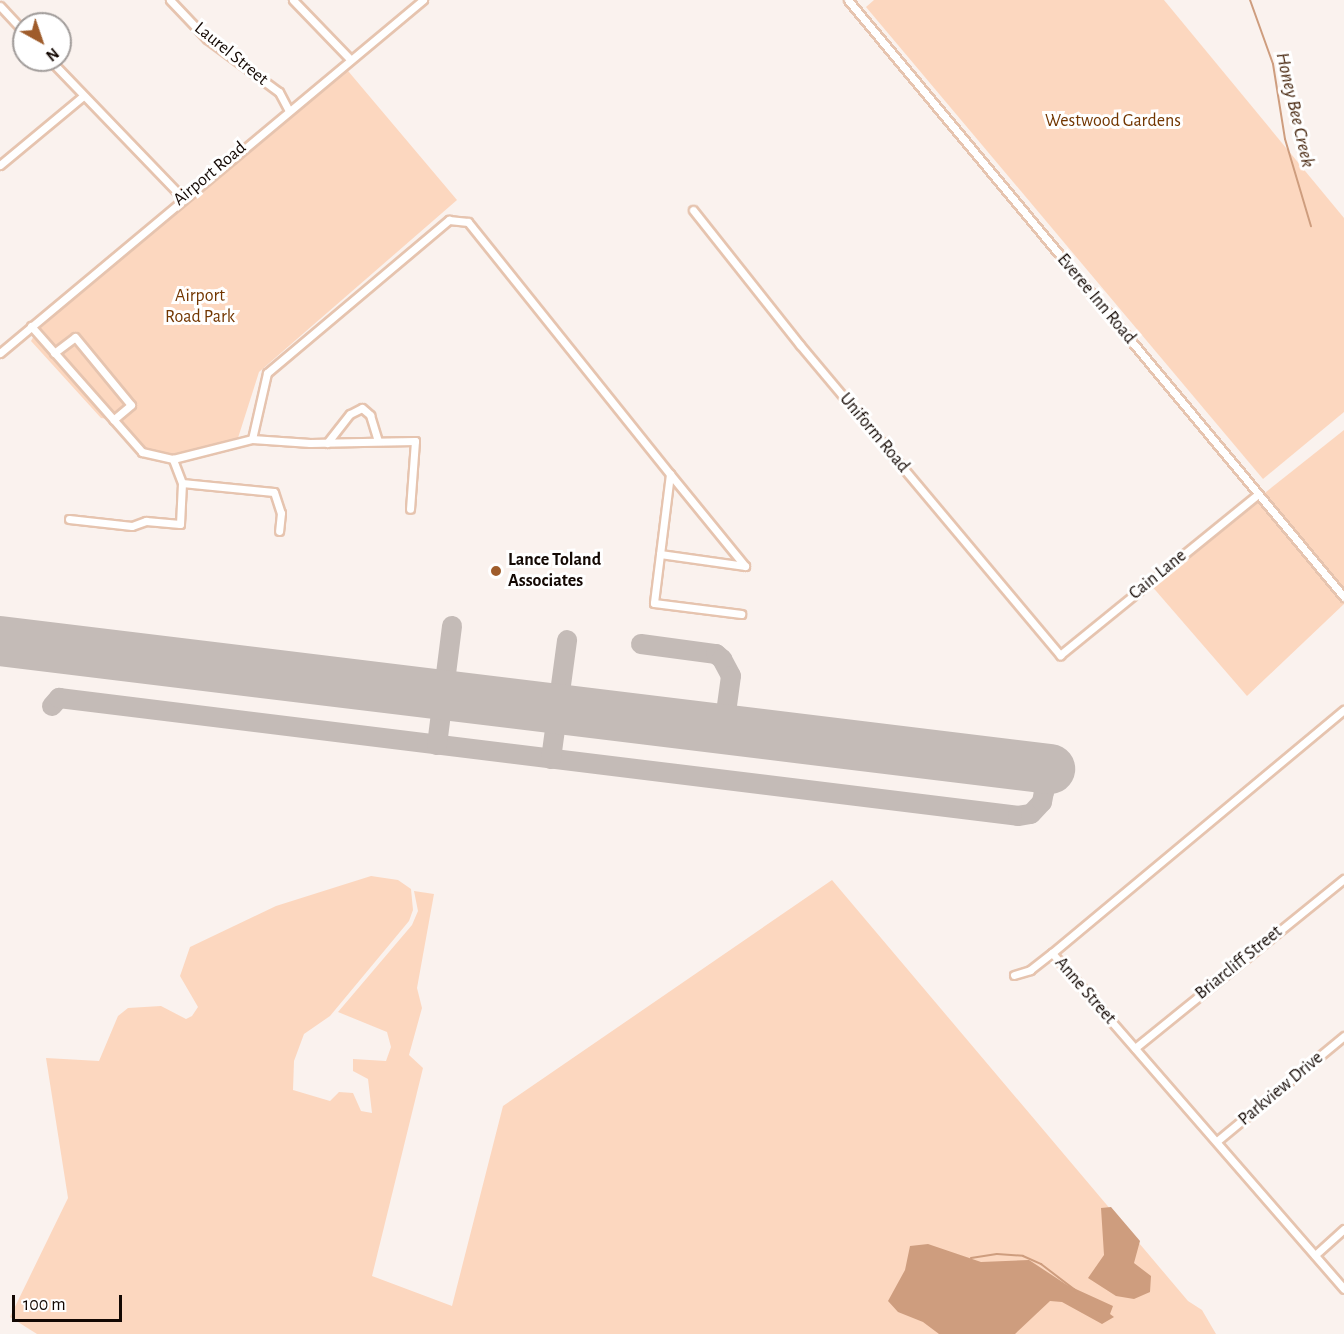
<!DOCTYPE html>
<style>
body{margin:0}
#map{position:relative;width:1344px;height:1334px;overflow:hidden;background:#faf2ee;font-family:"Alegreya Sans",sans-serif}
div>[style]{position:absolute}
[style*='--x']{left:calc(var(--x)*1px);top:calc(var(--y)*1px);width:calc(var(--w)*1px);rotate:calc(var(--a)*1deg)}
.green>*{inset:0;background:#fcd7bf}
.water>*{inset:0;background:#ce9d7e}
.stream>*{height:2px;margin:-1px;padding:0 1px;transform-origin:1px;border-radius:1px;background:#ce9d7e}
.taxiway>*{height:20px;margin:-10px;padding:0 10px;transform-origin:10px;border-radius:10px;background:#c4bbb7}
.runway>*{height:50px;margin:-25px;padding:0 25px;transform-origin:25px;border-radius:25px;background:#c4bbb7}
.roads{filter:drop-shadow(2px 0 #e6c4af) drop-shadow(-2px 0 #e6c4af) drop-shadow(0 2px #e6c4af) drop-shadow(0 -2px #e6c4af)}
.minor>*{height:7px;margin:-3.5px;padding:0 3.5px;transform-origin:3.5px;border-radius:3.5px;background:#fff}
.dots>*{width:16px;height:16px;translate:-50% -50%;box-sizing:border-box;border:3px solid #fff;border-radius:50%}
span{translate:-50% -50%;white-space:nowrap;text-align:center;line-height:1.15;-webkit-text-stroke:6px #fff;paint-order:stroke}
.street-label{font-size:18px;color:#130803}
.park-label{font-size:18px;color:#723600}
.poi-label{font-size:18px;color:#130803;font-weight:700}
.left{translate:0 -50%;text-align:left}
.water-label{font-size:20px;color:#47260e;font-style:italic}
.north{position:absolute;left:12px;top:12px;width:60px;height:60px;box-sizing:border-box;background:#fff;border:2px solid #a19c9a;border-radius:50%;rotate:140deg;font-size:16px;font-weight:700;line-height:24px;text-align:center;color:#130803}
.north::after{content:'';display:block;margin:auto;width:21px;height:27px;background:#9f5c2b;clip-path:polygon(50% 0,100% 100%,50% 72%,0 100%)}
.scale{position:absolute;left:12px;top:1295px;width:110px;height:27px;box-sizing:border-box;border:3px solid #130803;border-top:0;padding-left:8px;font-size:18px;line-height:21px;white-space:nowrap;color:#130803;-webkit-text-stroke:4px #fff;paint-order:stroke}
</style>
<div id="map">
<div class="green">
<i style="clip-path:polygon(874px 0,1164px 0,1344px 218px,1344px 412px,1263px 479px,866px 7px)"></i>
<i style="clip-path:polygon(343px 65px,457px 200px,259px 372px,238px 438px,182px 454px,151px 454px,121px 435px,108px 419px,101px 418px,31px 341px,36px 332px)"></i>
<i style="clip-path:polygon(1344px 430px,1344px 604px,1247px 696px,1150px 584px)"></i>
<i style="clip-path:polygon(371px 876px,398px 880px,411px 889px,413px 910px,409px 921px,330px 1016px,304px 1034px,294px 1061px,293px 1090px,330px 1101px,339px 1092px,353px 1093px,361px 1111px,372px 1113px,368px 1079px,353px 1071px,353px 1059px,386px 1061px,391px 1047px,387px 1032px,338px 1012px,412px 925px,418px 911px,414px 891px,434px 894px,417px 988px,422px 1008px,409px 1055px,423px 1068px,372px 1276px,452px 1306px,503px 1106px,832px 880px,1188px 1301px,1202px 1310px,1216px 1334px,37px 1334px,10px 1317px,68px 1198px,46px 1058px,99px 1061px,118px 1016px,128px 1008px,161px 1006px,186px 1019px,192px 1016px,198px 1007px,180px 976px,190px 947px,276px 906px)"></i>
</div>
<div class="water">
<i style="clip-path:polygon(1111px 1207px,1140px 1241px,1134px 1263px,1151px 1276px,1150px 1292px,1134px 1299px,1116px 1296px,1088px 1278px,1104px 1255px,1101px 1208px)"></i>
<i style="clip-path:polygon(928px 1244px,981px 1262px,1029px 1260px,1067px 1285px,1113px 1306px,1110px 1314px,1114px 1317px,1102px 1324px,1062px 1302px,1050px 1301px,1015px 1334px,939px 1334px,923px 1322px,898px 1312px,888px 1301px,905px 1270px,910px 1246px)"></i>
</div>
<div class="stream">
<i style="--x:1250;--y:0;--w:68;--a:70.2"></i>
<i style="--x:1273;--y:64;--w:76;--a:80.9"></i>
<i style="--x:1285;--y:139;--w:91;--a:73.4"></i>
<i style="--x:971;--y:1258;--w:26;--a:-9"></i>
<i style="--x:997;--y:1254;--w:26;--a:4"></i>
<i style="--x:1023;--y:1256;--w:20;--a:24"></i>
<i style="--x:1041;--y:1264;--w:43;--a:37.4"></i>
</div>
<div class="taxiway">
<i style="--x:641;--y:644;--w:76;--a:7.6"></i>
<i style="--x:716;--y:654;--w:8;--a:40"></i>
<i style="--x:722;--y:659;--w:19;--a:62"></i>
<i style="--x:731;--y:676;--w:51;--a:97.8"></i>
<i style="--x:52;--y:706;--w:11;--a:-49"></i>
<i style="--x:59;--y:698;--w:966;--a:7.01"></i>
<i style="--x:1018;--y:816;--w:13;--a:-9"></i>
<i style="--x:1031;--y:814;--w:16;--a:-47"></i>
<i style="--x:1042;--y:802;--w:10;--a:-79"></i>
<i style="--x:1044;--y:792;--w:26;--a:-103"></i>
<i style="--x:437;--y:745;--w:120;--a:-82.8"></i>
<i style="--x:551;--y:759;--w:120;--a:-82.3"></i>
</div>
<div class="runway">
<i style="--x:0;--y:641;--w:1058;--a:6.95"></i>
</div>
<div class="roads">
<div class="minor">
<i style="--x:170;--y:0;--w:54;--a:46.5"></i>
<i style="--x:207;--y:39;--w:89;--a:36.4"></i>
<i style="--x:279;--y:92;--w:19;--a:62"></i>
<i style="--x:293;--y:0;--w:83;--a:46"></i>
<i style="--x:848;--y:0;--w:776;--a:50.28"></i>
<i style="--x:0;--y:6;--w:35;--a:47"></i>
<i style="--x:50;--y:60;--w:190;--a:46.1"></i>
<i style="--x:0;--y:165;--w:108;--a:-39.7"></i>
<i style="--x:693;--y:210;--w:172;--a:51.6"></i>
<i style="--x:800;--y:345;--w:405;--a:50"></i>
<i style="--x:1060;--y:655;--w:255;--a:-39.1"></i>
<i style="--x:31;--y:326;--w:168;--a:48.6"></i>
<i style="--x:142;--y:452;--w:32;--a:13"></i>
<i style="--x:173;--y:459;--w:81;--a:-14.2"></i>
<i style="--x:252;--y:439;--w:68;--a:-77.2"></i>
<i style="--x:267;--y:373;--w:238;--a:-40.1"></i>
<i style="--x:449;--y:220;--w:19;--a:6"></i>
<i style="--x:468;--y:222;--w:323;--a:51.3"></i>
<i style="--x:670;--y:474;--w:130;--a:97.1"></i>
<i style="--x:654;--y:603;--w:88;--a:7.2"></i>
<i style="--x:0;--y:353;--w:551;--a:-39.85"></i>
<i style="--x:54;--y:353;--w:26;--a:-37"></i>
<i style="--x:75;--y:337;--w:88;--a:50.5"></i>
<i style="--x:131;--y:405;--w:23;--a:140"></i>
<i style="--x:252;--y:439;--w:58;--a:3.9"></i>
<i style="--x:310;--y:443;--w:105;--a:-1.1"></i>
<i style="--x:415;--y:441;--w:68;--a:94.2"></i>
<i style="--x:327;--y:443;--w:37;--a:-52"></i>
<i style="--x:350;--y:414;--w:13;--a:-27"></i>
<i style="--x:362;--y:408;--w:11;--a:41"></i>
<i style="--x:370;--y:415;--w:27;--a:73"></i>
<i style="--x:182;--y:483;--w:92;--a:5.6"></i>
<i style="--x:274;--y:492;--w:22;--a:72"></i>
<i style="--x:281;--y:513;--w:18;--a:96"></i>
<i style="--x:69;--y:519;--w:63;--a:6.3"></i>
<i style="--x:132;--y:526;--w:15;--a:-20"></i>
<i style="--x:146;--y:521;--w:34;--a:5"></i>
<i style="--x:180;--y:524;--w:41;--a:-87.2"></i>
<i style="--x:182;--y:483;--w:26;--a:-111"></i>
<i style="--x:660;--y:554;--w:86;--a:8"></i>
<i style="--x:745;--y:566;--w:119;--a:-129.2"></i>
<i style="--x:1052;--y:953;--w:445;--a:49"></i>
<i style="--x:1014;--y:975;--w:17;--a:-17"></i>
<i style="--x:1030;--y:970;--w:28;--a:-38"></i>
<i style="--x:1052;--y:953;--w:380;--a:-39.8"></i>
<i style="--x:1135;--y:1048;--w:269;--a:-39"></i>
<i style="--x:1217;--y:1141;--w:165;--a:-39.6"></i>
<i style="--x:1315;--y:1255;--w:39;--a:-42"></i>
</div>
</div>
<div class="dots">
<i style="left:496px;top:571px;background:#9f5c2b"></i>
</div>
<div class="street-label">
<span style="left:231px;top:54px;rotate:39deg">Laurel Street</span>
<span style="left:210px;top:174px;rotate:-40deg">Airport Road</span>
<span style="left:1096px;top:299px;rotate:50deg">Everee Inn Road</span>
<span style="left:874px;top:433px;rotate:50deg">Uniform Road</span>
<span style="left:1158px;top:575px;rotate:-39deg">Cain Lane</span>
<span style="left:1239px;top:963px;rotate:-39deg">Briarcliff Street</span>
<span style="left:1085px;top:991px;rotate:49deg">Anne Street</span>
<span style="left:1281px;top:1089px;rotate:-40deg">Parkview Drive</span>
</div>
<div class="park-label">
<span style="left:1113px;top:121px">Westwood Gardens</span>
<span style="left:200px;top:307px">Airport<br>Road Park</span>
</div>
<div class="poi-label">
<span class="left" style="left:508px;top:571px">Lance Toland<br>Associates</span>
</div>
<div class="water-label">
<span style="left:1295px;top:110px;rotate:77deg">Honey Bee Creek</span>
</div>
<div class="north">N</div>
<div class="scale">100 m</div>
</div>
